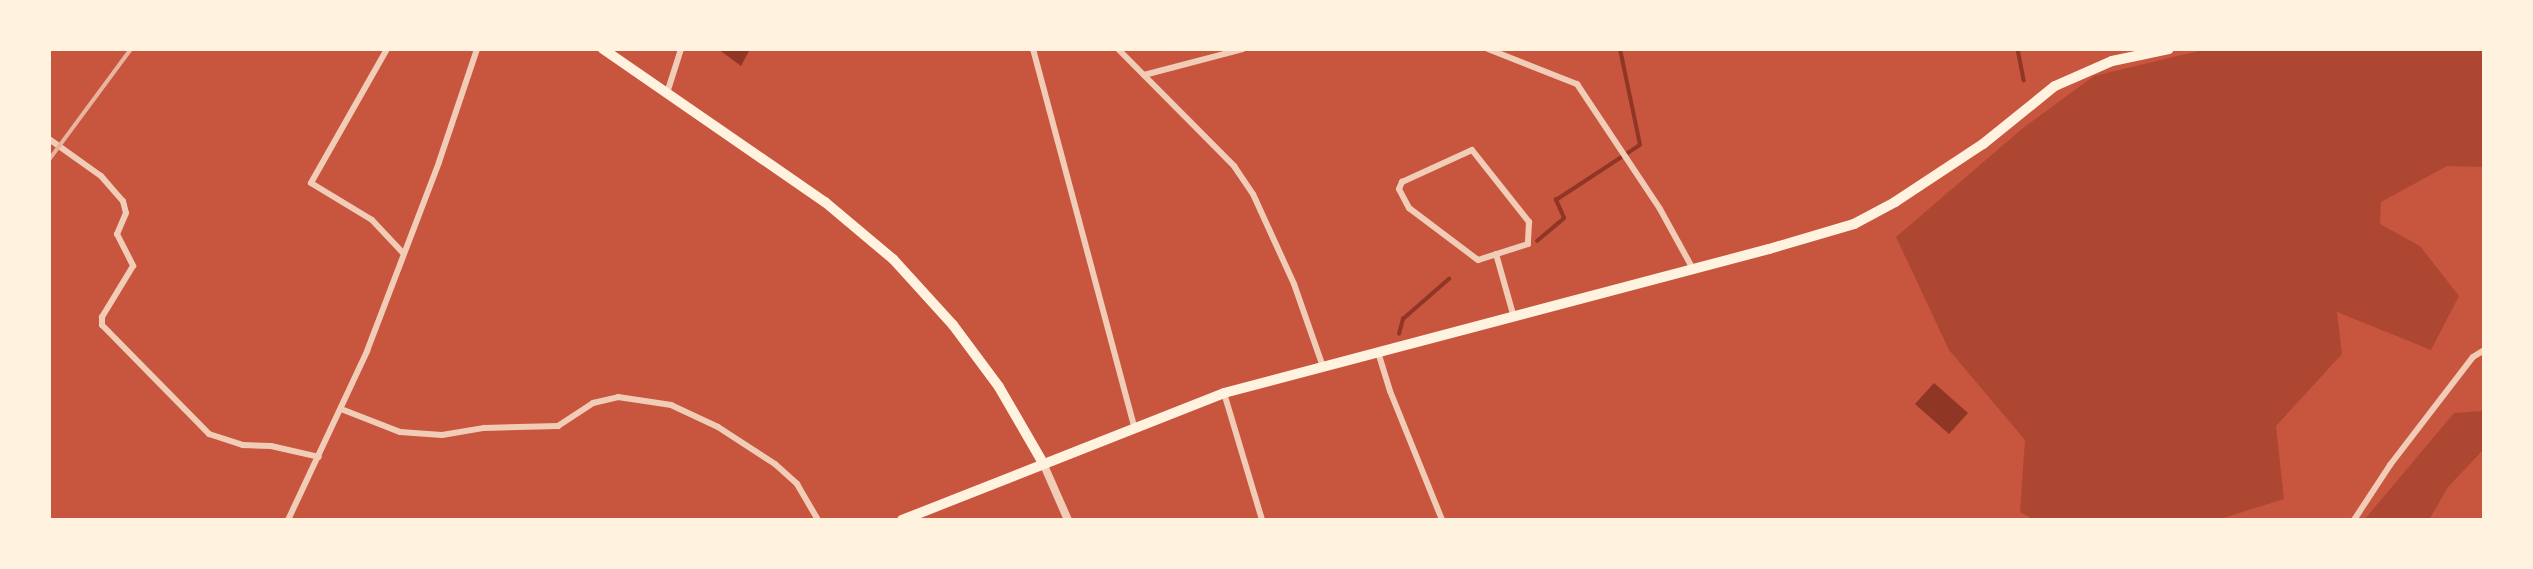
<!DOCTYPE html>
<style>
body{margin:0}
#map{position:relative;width:2533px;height:569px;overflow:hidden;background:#c8553d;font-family:"PT Serif",serif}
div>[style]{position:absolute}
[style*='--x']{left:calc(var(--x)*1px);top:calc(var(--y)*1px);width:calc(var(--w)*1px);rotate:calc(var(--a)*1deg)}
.green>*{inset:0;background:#ae4732}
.water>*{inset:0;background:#8f3625}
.stream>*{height:3.5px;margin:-1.75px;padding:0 1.75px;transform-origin:1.75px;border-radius:1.75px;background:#8f3625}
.minor>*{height:6px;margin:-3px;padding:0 3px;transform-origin:3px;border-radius:3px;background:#f1ccb7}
.tertiary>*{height:8px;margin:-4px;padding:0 4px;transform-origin:4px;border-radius:4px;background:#f1ccb7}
.primary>*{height:10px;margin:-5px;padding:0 5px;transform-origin:5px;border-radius:5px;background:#fff3e0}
.rail>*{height:3.5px;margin:-1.75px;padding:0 1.75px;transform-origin:1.75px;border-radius:1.75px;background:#e9b49f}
span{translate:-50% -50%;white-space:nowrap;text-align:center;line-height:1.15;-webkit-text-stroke:5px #fff3e0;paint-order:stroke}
.frame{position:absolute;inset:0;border:51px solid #fff3e0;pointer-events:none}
</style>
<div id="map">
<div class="green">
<i style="clip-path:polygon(2207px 49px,2484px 49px,2484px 167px,2447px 166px,2381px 202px,2380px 224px,2420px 246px,2459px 296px,2431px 350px,2337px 312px,2342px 354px,2276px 426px,2284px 499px,2217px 520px,2034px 520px,2020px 512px,2025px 440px,1949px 350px,1896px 237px,2023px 128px,2094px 76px)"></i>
<i style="clip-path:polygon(2483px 411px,2484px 449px,2448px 487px,2429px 520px,2364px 520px,2454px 413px)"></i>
</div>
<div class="water">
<i style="clip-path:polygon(718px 49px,750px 49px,741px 66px)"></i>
<i style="clip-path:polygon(1934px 383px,1968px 413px,1949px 434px,1915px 404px)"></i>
</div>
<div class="stream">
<i style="--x:2018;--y:49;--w:32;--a:79"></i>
<i style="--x:1537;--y:241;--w:35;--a:-40"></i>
<i style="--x:1564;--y:218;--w:20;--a:-114"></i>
<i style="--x:1556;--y:200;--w:100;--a:-33.2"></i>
<i style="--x:1640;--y:145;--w:98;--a:-101.8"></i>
<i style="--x:1399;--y:334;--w:16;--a:-75"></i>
<i style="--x:1403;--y:319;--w:61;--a:-41"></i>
</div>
<div class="minor">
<i style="--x:387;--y:49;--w:154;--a:119.6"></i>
<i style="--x:311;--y:183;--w:71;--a:31.2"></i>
<i style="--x:372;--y:220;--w:45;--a:46.8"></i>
<i style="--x:1033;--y:49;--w:390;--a:75"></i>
<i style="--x:1118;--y:49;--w:165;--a:45.2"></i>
<i style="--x:1234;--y:166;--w:34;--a:56"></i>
<i style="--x:1253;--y:194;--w:99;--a:65.5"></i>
<i style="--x:1294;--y:284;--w:88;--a:70.7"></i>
<i style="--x:1488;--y:49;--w:96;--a:21.5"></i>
<i style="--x:1577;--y:84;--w:150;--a:56.4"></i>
<i style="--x:1660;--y:209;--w:68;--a:61.2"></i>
<i style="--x:1144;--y:75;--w:102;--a:-14.7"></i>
<i style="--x:667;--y:93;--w:46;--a:-72.3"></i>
<i style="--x:49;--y:139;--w:64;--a:35.4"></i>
<i style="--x:101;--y:176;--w:33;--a:49"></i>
<i style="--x:123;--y:201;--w:12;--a:76"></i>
<i style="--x:126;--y:213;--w:23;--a:113"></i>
<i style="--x:117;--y:234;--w:36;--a:63"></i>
<i style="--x:133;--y:266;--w:60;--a:121.3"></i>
<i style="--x:102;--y:317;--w:8;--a:90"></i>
<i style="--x:102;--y:325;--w:153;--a:45.5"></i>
<i style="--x:209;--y:434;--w:36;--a:18"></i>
<i style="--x:243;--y:445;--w:28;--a:2"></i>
<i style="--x:271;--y:446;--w:49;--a:12.9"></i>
<i style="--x:1472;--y:150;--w:92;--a:51.6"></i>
<i style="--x:1529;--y:222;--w:22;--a:93"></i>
<i style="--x:1528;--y:244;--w:52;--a:162.3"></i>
<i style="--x:1478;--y:260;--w:86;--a:-143"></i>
<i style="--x:1409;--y:208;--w:21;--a:-118"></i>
<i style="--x:1399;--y:189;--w:8;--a:-67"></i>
<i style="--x:1402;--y:182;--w:77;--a:-24.6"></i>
<i style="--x:1496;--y:254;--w:62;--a:74.2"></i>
<i style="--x:1378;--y:352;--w:41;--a:72.9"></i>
<i style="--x:1390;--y:391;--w:139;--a:68"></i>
<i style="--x:1224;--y:393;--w:133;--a:73.3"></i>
<i style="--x:341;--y:409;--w:63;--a:21.3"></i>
<i style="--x:400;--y:432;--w:42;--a:4.1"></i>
<i style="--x:442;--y:435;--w:43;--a:-9.5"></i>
<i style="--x:484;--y:428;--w:74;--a:-1.5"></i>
<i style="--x:558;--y:426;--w:42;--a:-33.3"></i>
<i style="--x:593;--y:403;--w:26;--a:-13"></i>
<i style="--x:618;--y:397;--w:54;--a:8.6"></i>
<i style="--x:671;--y:405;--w:52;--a:25.1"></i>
<i style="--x:718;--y:427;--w:68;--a:33"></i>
<i style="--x:775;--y:464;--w:30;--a:42"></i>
<i style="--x:797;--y:484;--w:42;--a:59.7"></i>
<i style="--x:288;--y:520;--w:187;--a:-64.9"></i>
<i style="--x:367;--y:351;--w:202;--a:-69.1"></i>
<i style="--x:439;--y:162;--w:119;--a:-71.4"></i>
<i style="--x:2354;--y:520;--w:66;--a:-56.8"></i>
<i style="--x:2390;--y:465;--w:136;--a:-52.5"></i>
<i style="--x:2473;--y:357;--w:13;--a:-32"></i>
</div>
<div class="tertiary">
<i style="--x:1043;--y:463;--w:62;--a:66.3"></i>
</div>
<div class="primary">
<i style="--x:603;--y:49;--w:270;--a:34.6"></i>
<i style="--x:825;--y:202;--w:89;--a:40"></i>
<i style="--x:893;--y:259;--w:89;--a:47.7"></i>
<i style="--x:953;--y:325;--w:77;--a:53.4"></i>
<i style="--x:999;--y:387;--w:88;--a:59.9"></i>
<i style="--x:902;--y:520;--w:346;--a:-21.5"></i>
<i style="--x:1224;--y:393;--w:564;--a:-14.8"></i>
<i style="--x:1769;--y:249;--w:89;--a:-16.4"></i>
<i style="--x:1854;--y:224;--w:47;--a:-28.2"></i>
<i style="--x:1895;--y:202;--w:105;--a:-33.4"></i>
<i style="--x:1983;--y:144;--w:92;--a:-38.9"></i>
<i style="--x:2055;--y:86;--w:62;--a:-23.7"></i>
<i style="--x:2112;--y:61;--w:58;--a:-11.9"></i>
</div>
<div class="rail">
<i style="--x:49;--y:160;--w:138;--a:-53.5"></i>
</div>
<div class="frame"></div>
</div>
